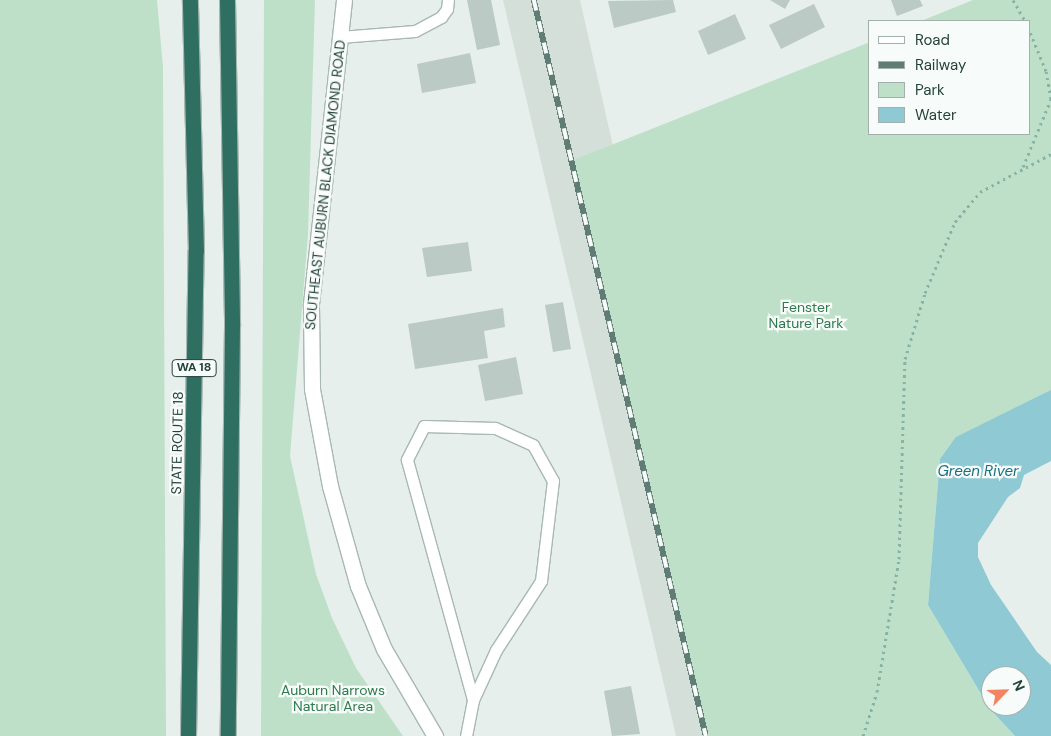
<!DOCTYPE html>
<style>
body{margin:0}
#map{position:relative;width:1051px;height:736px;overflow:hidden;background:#e6efeb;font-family:"DM Sans",sans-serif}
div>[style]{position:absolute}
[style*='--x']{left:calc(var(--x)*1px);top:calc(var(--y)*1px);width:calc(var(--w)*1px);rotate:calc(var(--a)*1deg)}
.built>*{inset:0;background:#d4dfda}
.green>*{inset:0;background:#bfe0c8}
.water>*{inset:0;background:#8ec9d4}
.building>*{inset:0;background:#bbcac4}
.path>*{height:3px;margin-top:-1.5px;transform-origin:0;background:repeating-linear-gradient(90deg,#86b3a5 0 2.5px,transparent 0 6.5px)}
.roads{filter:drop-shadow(1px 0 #a8b8b2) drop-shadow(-1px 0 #a8b8b2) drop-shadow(0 1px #a8b8b2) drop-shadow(0 -1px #a8b8b2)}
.lane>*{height:11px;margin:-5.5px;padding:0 5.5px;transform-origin:5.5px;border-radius:5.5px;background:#fff}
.secondary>*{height:15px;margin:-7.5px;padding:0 7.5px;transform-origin:7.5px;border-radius:7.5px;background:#fff}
.highway>*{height:15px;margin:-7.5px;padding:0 7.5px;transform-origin:7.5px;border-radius:7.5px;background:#2f6f62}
.rail>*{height:5.5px;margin-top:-2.75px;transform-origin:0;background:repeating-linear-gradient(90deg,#f7fbf9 0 11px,#5f7d75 0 22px);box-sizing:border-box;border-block:1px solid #5f7d75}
span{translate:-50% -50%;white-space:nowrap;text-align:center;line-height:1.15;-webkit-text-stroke:4.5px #f7fbf9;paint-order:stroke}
.shield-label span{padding:1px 4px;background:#f7fbf9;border:1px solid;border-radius:4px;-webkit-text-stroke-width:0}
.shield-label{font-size:12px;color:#24423a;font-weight:700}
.street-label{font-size:14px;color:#24423a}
.park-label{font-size:14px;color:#2d7a4b}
.water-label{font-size:15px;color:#1c6f80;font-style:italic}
.legend{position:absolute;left:868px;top:20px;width:162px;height:115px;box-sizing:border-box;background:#f7fbf9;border:1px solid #a3b1ad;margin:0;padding:6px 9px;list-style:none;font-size:15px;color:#24423a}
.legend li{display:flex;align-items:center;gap:10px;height:25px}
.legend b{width:25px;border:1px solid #a3b1ad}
.north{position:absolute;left:981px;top:666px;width:50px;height:50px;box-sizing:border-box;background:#f7fbf9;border:1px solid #a3b1ad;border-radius:50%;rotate:66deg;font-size:14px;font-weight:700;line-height:20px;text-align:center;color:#24423a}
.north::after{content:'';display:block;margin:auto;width:18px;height:22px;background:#f4845f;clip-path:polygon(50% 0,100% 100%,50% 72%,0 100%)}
</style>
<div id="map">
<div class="built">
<i style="clip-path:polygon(503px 0,580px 0,746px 736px,676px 736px)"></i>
</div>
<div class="green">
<i style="clip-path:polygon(0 0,157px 0,163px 67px,166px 736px,0 736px)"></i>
<i style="clip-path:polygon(264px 0,315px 0,308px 234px,290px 456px,316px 574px,332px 618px,356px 668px,403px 736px,261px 736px)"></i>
<i style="clip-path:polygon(973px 0,1051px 0,1051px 390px,940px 459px,928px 605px,990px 709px,1015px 736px,706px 736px,571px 161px,870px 42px,870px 134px,1030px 134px,1030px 21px,921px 21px)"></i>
</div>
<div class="water">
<i style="clip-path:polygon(evenodd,1051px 390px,1051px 461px,1024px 475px,1020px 488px,1008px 497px,978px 543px,978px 557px,991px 585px,1037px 652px,1051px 665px,1051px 736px,1015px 736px,990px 709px,928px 605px,940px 459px,956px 437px,1051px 390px,991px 676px,1021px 676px,1021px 706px,991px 706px,991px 676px)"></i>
</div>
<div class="building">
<i style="clip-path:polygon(467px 0,491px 0,500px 45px,477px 50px)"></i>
<i style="clip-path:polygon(673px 0,676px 12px,614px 28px,608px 1px)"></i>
<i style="clip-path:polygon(770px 0,790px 0,785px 9px)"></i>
<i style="clip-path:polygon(891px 0,920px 0,923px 6px,897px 16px)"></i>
<i style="clip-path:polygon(814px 4px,825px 27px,781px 49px,769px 25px)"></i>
<i style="clip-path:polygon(735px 14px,746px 39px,708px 55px,698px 31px)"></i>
<i style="clip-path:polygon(470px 53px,476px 83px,422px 93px,417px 64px)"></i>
<i style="clip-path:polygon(468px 242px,472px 271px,427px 277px,422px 248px)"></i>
<i style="clip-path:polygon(563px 302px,571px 349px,553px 352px,545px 305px)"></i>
<i style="clip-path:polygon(503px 308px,505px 327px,484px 331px,488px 358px,415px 369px,408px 324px)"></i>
<i style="clip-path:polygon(516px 357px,523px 394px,485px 401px,478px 365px)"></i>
<i style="clip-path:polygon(631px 686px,640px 734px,612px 736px,604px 691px)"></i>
</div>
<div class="path">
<i style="--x:1013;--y:0;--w:24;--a:60"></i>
<i style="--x:1023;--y:167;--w:74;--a:-67.6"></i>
<i style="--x:1051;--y:99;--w:28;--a:-100"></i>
<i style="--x:1046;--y:71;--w:42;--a:-112.3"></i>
<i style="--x:863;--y:736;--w:46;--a:-72.3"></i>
<i style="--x:877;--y:692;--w:135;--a:-80.6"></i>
<i style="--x:899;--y:559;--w:200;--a:-88.3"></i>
<i style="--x:905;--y:359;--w:69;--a:-73.1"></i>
<i style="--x:925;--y:293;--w:77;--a:-67.1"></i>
<i style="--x:955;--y:222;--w:39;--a:-50"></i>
<i style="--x:980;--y:192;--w:81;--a:-28.2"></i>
</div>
<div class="roads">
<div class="lane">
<i style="--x:340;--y:37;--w:75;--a:-4.6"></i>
<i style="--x:415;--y:31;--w:30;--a:-28"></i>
<i style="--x:441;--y:17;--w:10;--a:-53"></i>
<i style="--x:447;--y:9;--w:9;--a:-84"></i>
<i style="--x:466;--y:736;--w:37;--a:-79"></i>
<i style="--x:473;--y:700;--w:55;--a:-65.3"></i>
<i style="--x:496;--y:650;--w:82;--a:-56.9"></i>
<i style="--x:541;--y:581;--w:101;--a:-83.2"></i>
<i style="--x:553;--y:481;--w:41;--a:-119.1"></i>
<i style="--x:533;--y:445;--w:42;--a:-155.9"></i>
<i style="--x:495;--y:428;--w:71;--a:-178.4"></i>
<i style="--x:424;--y:426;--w:38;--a:117"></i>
<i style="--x:407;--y:460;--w:249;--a:74.6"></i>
</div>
<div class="secondary">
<i style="--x:344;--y:0;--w:308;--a:96.2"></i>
<i style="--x:311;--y:306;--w:83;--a:89.3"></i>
<i style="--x:312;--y:389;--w:99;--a:79.5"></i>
<i style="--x:330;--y:486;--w:104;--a:74.4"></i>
<i style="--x:358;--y:586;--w:68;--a:67.6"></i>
<i style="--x:384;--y:649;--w:101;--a:59.6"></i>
</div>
<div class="highway">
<i style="--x:227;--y:0;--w:326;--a:89.1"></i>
<i style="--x:232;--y:326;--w:410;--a:90.6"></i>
<i style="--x:188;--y:736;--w:485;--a:-89.1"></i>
<i style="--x:196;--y:251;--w:251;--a:-91.4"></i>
</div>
</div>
<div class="rail">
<i style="--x:534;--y:0;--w:756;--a:76.85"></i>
</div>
<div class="shield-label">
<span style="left:194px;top:368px">WA 18</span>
</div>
<div class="street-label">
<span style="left:325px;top:185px;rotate:-84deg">SOUTHEAST AUBURN BLACK DIAMOND ROAD</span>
<span style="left:177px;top:443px;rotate:-89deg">STATE ROUTE 18</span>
</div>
<div class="park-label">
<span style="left:806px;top:315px">Fenster<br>Nature Park</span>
<span style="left:333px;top:698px">Auburn Narrows<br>Natural Area</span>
</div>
<div class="water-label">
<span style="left:978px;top:472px">Green River</span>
</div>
<ul class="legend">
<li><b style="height:6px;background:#fff"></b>Road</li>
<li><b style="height:6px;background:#5f7d75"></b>Railway</li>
<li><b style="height:14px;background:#bfe0c8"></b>Park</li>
<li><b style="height:14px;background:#8ec9d4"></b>Water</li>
</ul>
<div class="north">N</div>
</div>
